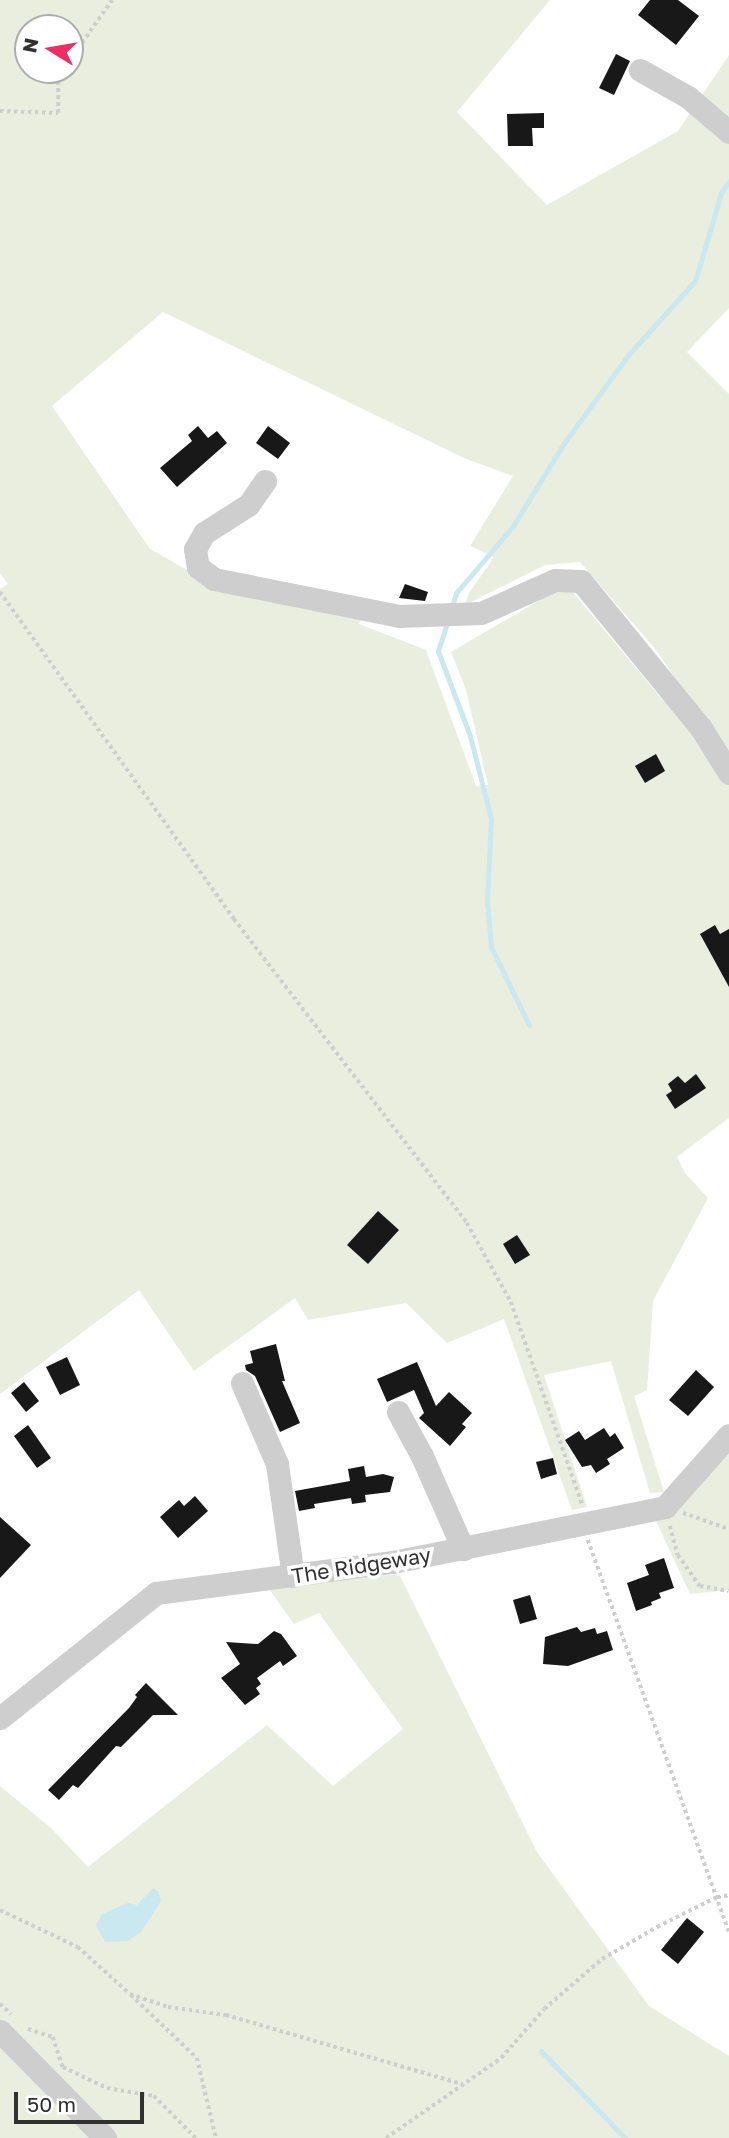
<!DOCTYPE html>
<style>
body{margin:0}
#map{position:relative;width:729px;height:2138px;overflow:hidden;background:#fff;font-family:"Golos Text",sans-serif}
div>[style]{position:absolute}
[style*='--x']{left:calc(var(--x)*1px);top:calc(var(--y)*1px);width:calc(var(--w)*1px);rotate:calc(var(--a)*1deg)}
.green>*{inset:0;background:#eaeedf}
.water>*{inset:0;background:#cae8ef}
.stream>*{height:5px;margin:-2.5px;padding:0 2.5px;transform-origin:2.5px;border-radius:2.5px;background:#cae8ef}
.building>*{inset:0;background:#181818}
.path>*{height:3.5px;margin-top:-1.75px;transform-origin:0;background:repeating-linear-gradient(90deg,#cecece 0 3.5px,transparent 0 7px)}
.minor>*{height:23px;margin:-11.5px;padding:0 11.5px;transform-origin:11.5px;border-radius:11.5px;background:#cecece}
span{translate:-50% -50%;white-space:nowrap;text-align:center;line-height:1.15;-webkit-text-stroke:7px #fff;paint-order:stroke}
.street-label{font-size:21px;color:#313131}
.north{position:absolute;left:14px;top:14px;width:70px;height:70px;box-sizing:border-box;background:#fff;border:2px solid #adadad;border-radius:50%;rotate:281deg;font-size:19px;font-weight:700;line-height:28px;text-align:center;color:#313131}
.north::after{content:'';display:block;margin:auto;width:24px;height:32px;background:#f02c62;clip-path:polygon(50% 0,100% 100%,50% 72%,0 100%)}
.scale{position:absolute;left:14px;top:2092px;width:130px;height:32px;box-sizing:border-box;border:4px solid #313131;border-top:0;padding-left:9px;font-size:21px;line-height:24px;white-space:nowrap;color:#313131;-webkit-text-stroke:5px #fff;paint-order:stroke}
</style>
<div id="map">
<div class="green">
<i style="clip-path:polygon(evenodd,0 0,550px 0,457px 112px,547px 205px,678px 131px,729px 55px,729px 308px,687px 352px,729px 394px,729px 759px,657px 651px,580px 562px,545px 565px,465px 605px,469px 593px,494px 557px,470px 546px,513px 476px,464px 458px,163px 312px,52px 406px,150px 549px,228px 593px,363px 616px,359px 624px,426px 650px,476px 786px,488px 785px,466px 690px,451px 652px,552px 593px,571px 590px,660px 697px,704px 744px,729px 785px,729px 1118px,677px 1157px,685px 1173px,708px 1198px,653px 1301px,647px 1390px,634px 1396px,664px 1492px,650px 1493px,611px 1361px,544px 1375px,587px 1507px,572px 1510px,504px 1319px,447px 1343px,406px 1303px,308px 1320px,295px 1298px,194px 1371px,139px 1290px,0 1394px,0 589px,8px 584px,0 573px,0 0,28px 28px,70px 28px,70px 70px,28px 70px,28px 28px)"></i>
<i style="clip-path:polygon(729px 1441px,729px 1590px,690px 1594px,656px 1521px)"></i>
<i style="clip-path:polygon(399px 1574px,537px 1852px,649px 2006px,729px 2056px,729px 2138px,0 2138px,0 1786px,51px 1828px,88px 1867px,267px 1725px,333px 1786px,403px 1729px,319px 1613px,294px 1624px,269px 1589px)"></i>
</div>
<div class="water">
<i style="clip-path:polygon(153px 1888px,158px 1891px,161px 1901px,141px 1932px,128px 1941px,105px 1942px,96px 1925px,102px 1914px,128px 1903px,137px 1905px)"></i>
</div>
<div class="stream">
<i style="--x:452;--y:607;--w:15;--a:-74"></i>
<i style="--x:456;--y:593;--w:88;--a:-49.6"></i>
<i style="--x:513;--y:526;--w:97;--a:-58.4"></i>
<i style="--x:564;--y:443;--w:110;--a:-53.9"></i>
<i style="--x:629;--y:354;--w:98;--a:-47.9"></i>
<i style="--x:695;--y:281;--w:92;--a:-73.5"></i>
<i style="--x:721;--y:193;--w:14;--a:-56"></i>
<i style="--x:448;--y:620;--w:33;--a:108"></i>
<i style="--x:438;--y:651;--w:91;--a:69.4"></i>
<i style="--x:470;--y:736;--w:86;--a:75.8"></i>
<i style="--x:491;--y:819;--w:82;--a:92.8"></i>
<i style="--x:487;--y:901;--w:46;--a:85"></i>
<i style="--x:491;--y:947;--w:87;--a:64"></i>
<i style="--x:541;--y:2051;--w:121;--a:46"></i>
</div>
<div class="building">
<i style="clip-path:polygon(650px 0,678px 0,699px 16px,676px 45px,638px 15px)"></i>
<i style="clip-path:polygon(616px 54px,630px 61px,614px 95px,599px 88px)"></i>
<i style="clip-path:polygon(544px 113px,544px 128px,532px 128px,533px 146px,508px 146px,507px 114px)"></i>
<i style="clip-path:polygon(198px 426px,208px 438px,217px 431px,227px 443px,177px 487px,160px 468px,192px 441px,188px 435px)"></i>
<i style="clip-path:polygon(268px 426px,290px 443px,278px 459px,256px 443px)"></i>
<i style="clip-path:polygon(405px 584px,428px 592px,425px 601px,399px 598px)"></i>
<i style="clip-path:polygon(656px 754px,665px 771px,645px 783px,635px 766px)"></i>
<i style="clip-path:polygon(715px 925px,720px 934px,729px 929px,729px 987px,700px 934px)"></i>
<i style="clip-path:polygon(696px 1074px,706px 1088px,675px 1109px,666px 1095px,672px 1091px,668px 1084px,678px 1076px,685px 1083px)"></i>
<i style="clip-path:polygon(378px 1211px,399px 1230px,368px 1264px,347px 1245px)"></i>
<i style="clip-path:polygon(517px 1235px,530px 1255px,515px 1264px,503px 1244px)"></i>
<i style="clip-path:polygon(276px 1344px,285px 1381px,282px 1381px,300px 1423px,280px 1432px,255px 1376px,246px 1370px,245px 1365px,253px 1363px,250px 1351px)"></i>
<i style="clip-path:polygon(67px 1357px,80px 1385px,60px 1395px,46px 1367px)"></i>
<i style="clip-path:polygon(417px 1362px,436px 1406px,449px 1392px,472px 1413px,462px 1424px,466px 1427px,450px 1446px,419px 1418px,424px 1413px,414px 1390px,387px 1402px,377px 1379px)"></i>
<i style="clip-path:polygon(696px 1370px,714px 1387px,688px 1416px,669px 1400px)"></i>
<i style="clip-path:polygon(24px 1382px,39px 1401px,26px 1412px,11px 1393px)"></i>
<i style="clip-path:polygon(28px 1425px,51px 1458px,37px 1468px,14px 1436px)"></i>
<i style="clip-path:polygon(604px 1428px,610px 1437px,615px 1433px,624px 1448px,607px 1459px,610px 1464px,596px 1473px,591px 1465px,582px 1467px,565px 1440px,579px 1431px,585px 1440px)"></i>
<i style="clip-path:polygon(553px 1458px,557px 1474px,541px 1479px,536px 1462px)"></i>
<i style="clip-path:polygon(364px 1466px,366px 1477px,383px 1474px,394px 1477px,390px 1492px,365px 1495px,366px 1502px,352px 1504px,351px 1498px,314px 1504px,315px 1508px,299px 1511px,295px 1491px,350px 1481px,348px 1469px)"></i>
<i style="clip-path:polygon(195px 1496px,208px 1511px,178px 1538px,160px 1517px,179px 1500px,184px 1506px)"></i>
<i style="clip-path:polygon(0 1517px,31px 1545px,0 1578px)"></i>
<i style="clip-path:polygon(664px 1558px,674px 1588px,659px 1593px,661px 1598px,651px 1602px,652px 1605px,636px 1611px,627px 1583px,649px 1575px,645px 1565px)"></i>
<i style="clip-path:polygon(530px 1595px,537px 1619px,520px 1624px,513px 1600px)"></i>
<i style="clip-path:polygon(577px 1627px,581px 1632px,595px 1628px,597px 1634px,607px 1631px,613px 1650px,568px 1666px,543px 1664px,545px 1637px)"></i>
<i style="clip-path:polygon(274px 1631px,281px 1634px,297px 1656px,283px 1666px,280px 1661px,257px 1678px,261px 1684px,256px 1688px,260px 1694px,245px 1705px,221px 1678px,240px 1664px,226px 1642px,258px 1644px)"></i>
<i style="clip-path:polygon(146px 1683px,178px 1715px,153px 1715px,121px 1747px,116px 1746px,78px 1788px,73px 1785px,59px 1800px,48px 1790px,129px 1708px,137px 1697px,135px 1695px)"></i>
<i style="clip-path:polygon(687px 1918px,704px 1932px,678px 1964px,661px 1950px)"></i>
</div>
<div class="path">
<i style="--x:70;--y:60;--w:73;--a:-55"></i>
<i style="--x:0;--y:111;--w:58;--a:2"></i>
<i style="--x:58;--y:113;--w:36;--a:-90"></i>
<i style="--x:58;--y:77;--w:9;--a:-54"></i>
<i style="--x:0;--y:592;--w:402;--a:54.4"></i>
<i style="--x:234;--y:919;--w:383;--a:52.5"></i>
<i style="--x:467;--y:1223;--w:90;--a:60.9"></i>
<i style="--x:511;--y:1302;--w:214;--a:70.6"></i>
<i style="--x:683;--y:1513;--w:49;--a:19.2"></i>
<i style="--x:670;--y:1526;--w:30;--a:75"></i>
<i style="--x:678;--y:1555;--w:38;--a:55"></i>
<i style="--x:700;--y:1586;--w:29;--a:10"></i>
<i style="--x:588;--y:1540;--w:416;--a:70.2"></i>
<i style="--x:0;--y:1910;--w:86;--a:25.4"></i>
<i style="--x:78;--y:1947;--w:70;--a:42.1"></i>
<i style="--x:130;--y:1994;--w:40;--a:18.9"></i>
<i style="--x:168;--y:2007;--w:59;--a:7.9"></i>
<i style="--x:226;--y:2015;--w:246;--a:16.3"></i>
<i style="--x:131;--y:1995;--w:91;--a:43.7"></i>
<i style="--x:197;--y:2058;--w:82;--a:76.6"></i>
<i style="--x:0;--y:2004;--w:15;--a:42"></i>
<i style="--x:28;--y:2029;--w:26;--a:18"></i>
<i style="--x:53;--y:2037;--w:32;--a:72"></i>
<i style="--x:63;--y:2067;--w:49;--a:25.5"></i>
<i style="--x:107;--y:2088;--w:48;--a:9.7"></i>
<i style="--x:154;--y:2096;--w:59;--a:45"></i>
<i style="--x:386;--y:2138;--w:140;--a:-34.8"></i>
<i style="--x:501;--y:2058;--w:65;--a:-48.7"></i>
<i style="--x:544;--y:2009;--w:77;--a:-40.8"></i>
<i style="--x:602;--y:1959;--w:64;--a:-30.2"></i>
<i style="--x:657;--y:1927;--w:67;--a:-26.6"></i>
<i style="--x:717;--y:1897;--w:12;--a:-9"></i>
</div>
<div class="minor">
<i style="--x:640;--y:70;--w:55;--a:29.4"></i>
<i style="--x:688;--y:97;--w:54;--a:40.5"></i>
<i style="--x:265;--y:481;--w:29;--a:125"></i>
<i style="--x:248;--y:505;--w:52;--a:147.5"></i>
<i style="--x:204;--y:533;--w:18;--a:119"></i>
<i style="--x:195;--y:549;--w:18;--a:81"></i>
<i style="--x:198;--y:567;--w:20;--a:37"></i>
<i style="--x:214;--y:579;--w:189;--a:11.3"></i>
<i style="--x:399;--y:616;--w:82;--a:-2.1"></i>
<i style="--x:481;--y:613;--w:81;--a:-24"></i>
<i style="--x:555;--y:580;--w:26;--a:2"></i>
<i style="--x:581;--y:581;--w:190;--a:50.8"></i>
<i style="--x:701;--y:728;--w:53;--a:58.1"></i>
<i style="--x:242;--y:1383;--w:88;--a:66.6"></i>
<i style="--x:277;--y:1464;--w:113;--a:81.9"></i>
<i style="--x:398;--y:1412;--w:50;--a:61.4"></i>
<i style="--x:422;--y:1456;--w:102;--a:66.2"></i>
<i style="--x:0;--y:1718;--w:200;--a:-38.7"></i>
<i style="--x:156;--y:1593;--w:239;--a:-7.5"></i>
<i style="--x:393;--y:1562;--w:278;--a:-11.4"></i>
<i style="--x:665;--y:1507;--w:96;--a:-48.4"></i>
<i style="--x:0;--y:2031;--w:150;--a:45.5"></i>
</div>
<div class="street-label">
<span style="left:361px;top:1565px;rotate:-9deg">The Ridgeway</span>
</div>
<div class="north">N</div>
<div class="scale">50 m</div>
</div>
